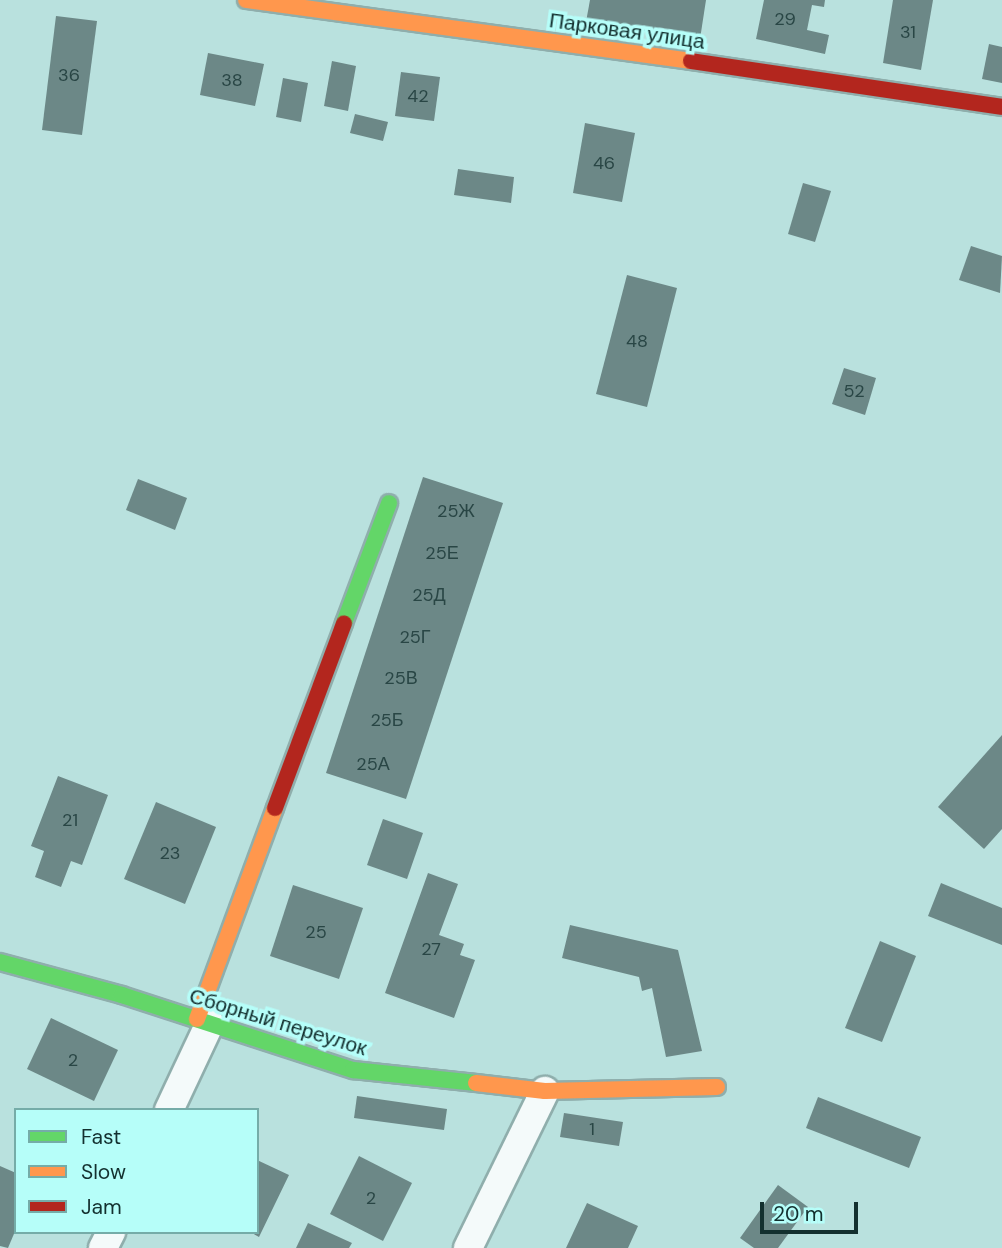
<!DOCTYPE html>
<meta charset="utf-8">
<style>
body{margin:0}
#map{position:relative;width:1002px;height:1248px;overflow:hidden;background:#b9e1de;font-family:"DM Sans",sans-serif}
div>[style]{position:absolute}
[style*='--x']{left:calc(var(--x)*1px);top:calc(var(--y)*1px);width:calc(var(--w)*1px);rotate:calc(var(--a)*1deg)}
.building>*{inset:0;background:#6c8887}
.roads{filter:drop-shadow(2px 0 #8faeac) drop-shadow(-2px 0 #8faeac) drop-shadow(0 2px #8faeac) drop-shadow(0 -2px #8faeac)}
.street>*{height:28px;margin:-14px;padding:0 14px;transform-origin:14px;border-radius:14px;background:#f4fafa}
.fast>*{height:16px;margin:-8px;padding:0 8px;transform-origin:8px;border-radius:8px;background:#63d668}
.slow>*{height:16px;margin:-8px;padding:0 8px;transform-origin:8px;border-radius:8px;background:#ff974d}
.jam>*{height:16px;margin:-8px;padding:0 8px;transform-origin:8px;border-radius:8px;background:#b3261e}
span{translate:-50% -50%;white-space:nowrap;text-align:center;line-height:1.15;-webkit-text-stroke:7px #b6fef9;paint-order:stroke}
.number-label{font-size:18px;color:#294645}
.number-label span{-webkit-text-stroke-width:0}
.street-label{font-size:21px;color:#13302f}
.legend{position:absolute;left:14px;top:1108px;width:245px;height:126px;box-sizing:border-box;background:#b6fef9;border:2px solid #75aca8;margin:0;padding:9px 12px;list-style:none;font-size:21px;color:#13302f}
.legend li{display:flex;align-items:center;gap:14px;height:35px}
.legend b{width:35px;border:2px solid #75aca8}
.scale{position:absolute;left:760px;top:1202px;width:98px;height:32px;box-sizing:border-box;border:4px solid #13302f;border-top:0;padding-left:9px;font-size:21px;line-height:24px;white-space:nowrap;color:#13302f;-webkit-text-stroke:5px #b6fef9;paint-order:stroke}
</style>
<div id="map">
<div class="building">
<i style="clip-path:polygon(590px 0,706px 0,700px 39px,586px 22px)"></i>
<i style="clip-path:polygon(764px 0,825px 0,824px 7px,812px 5px,807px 30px,829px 35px,825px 54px,756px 39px)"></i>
<i style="clip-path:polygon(893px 0,933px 0,921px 70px,883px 63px)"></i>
<i style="clip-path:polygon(56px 16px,97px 21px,82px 135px,42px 130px)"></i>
<i style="clip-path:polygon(989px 44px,1002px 47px,1002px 83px,982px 79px)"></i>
<i style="clip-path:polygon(208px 53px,264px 64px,255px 106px,200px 95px)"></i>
<i style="clip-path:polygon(332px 61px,356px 66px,348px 111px,324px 106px)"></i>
<i style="clip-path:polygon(401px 72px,440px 77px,434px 121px,395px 116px)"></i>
<i style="clip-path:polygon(283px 78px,308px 83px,301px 122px,276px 117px)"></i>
<i style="clip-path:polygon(355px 114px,388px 122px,383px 141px,350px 133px)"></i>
<i style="clip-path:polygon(585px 123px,635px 133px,622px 202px,573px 193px)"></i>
<i style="clip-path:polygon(458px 169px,514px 177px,511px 203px,454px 195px)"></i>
<i style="clip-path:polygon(803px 183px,831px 191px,815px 242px,788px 234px)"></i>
<i style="clip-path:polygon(971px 246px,1002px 256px,1000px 293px,959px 280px)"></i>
<i style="clip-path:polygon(627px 275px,677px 288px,647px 407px,596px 394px)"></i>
<i style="clip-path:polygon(844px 368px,876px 378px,865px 415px,832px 404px)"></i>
<i style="clip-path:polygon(423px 477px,503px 503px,406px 799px,326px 773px)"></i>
<i style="clip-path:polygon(138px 479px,187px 498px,175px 530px,126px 510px)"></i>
<i style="clip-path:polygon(1002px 735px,1002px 829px,984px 849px,938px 807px)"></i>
<i style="clip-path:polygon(58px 776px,108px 795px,82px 865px,71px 861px,61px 887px,35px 877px,44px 851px,31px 846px)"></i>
<i style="clip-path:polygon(156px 802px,216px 827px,185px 904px,124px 879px)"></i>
<i style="clip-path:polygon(383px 819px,423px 833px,407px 879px,367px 865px)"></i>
<i style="clip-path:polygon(428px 873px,458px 884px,439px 935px,464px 944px,460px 955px,475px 960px,454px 1018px,385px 993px)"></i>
<i style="clip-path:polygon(941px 883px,1002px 908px,1002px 945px,928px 916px)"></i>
<i style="clip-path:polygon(293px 885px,363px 908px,339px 979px,270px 956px)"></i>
<i style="clip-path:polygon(570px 925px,678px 950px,702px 1051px,666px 1057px,652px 988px,642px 991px,639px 977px,562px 958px)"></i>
<i style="clip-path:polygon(880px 941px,916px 956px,882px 1042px,845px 1028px)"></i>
<i style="clip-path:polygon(51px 1018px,118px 1050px,94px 1101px,27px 1069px)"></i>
<i style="clip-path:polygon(357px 1096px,447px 1109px,444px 1130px,354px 1118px)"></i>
<i style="clip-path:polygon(818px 1097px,921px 1137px,909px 1168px,806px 1128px)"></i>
<i style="clip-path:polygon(564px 1113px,623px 1122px,619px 1146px,560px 1137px)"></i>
<i style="clip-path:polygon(359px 1156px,412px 1183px,383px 1241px,330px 1214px)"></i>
<i style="clip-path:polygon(257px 1160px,289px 1175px,259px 1237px,250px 1232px,257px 1232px)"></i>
<i style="clip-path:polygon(0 1166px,16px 1173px,16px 1229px,8px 1248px,0 1246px)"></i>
<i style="clip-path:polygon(778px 1185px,808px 1207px,778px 1248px,754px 1248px,740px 1238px)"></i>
<i style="clip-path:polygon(587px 1203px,638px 1226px,628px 1248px,566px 1248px)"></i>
<i style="clip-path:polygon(308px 1223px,352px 1243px,349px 1248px,296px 1248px)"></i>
</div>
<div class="roads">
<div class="street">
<i style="--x:169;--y:1110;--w:96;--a:-64.8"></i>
<i style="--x:103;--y:1248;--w:18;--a:-63"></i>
<i style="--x:468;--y:1248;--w:175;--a:-63.9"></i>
</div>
<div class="fast">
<i style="--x:344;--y:623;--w:128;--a:-69.4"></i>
<i style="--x:0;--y:962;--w:126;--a:15.1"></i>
<i style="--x:122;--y:995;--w:243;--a:18"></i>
<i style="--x:353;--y:1070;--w:124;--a:6"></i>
</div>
<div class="slow">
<i style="--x:246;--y:0;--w:449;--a:7.8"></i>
<i style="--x:197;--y:1019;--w:225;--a:-69.7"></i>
<i style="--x:476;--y:1083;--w:69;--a:6.6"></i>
<i style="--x:545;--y:1091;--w:172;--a:-1.3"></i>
</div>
<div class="jam">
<i style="--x:691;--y:61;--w:314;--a:8.4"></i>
<i style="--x:275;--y:808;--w:197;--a:-69.5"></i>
</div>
</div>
<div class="number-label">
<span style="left:785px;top:19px">29</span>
<span style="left:908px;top:32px">31</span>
<span style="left:69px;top:75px">36</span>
<span style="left:232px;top:80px">38</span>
<span style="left:418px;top:96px">42</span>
<span style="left:604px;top:163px">46</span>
<span style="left:637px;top:341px">48</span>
<span style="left:854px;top:391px">52</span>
<span style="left:456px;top:511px">25Ж</span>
<span style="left:442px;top:553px">25Е</span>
<span style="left:429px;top:595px">25Д</span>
<span style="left:415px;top:637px">25Г</span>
<span style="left:401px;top:678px">25В</span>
<span style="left:387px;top:720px">25Б</span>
<span style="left:373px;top:764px">25А</span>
<span style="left:70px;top:820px">21</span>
<span style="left:170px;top:853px">23</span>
<span style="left:316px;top:932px">25</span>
<span style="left:431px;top:949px">27</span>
<span style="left:73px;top:1060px">2</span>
<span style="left:592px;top:1129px">1</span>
<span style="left:371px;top:1198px">2</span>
</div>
<div class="street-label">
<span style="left:627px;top:31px;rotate:8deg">Парковая улица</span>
<span style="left:278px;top:1022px;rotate:17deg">Сборный переулок</span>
</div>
<ul class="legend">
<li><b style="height:9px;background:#63d668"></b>Fast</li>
<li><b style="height:9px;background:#ff974d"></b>Slow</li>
<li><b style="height:9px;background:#b3261e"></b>Jam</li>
</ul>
<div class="scale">20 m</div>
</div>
